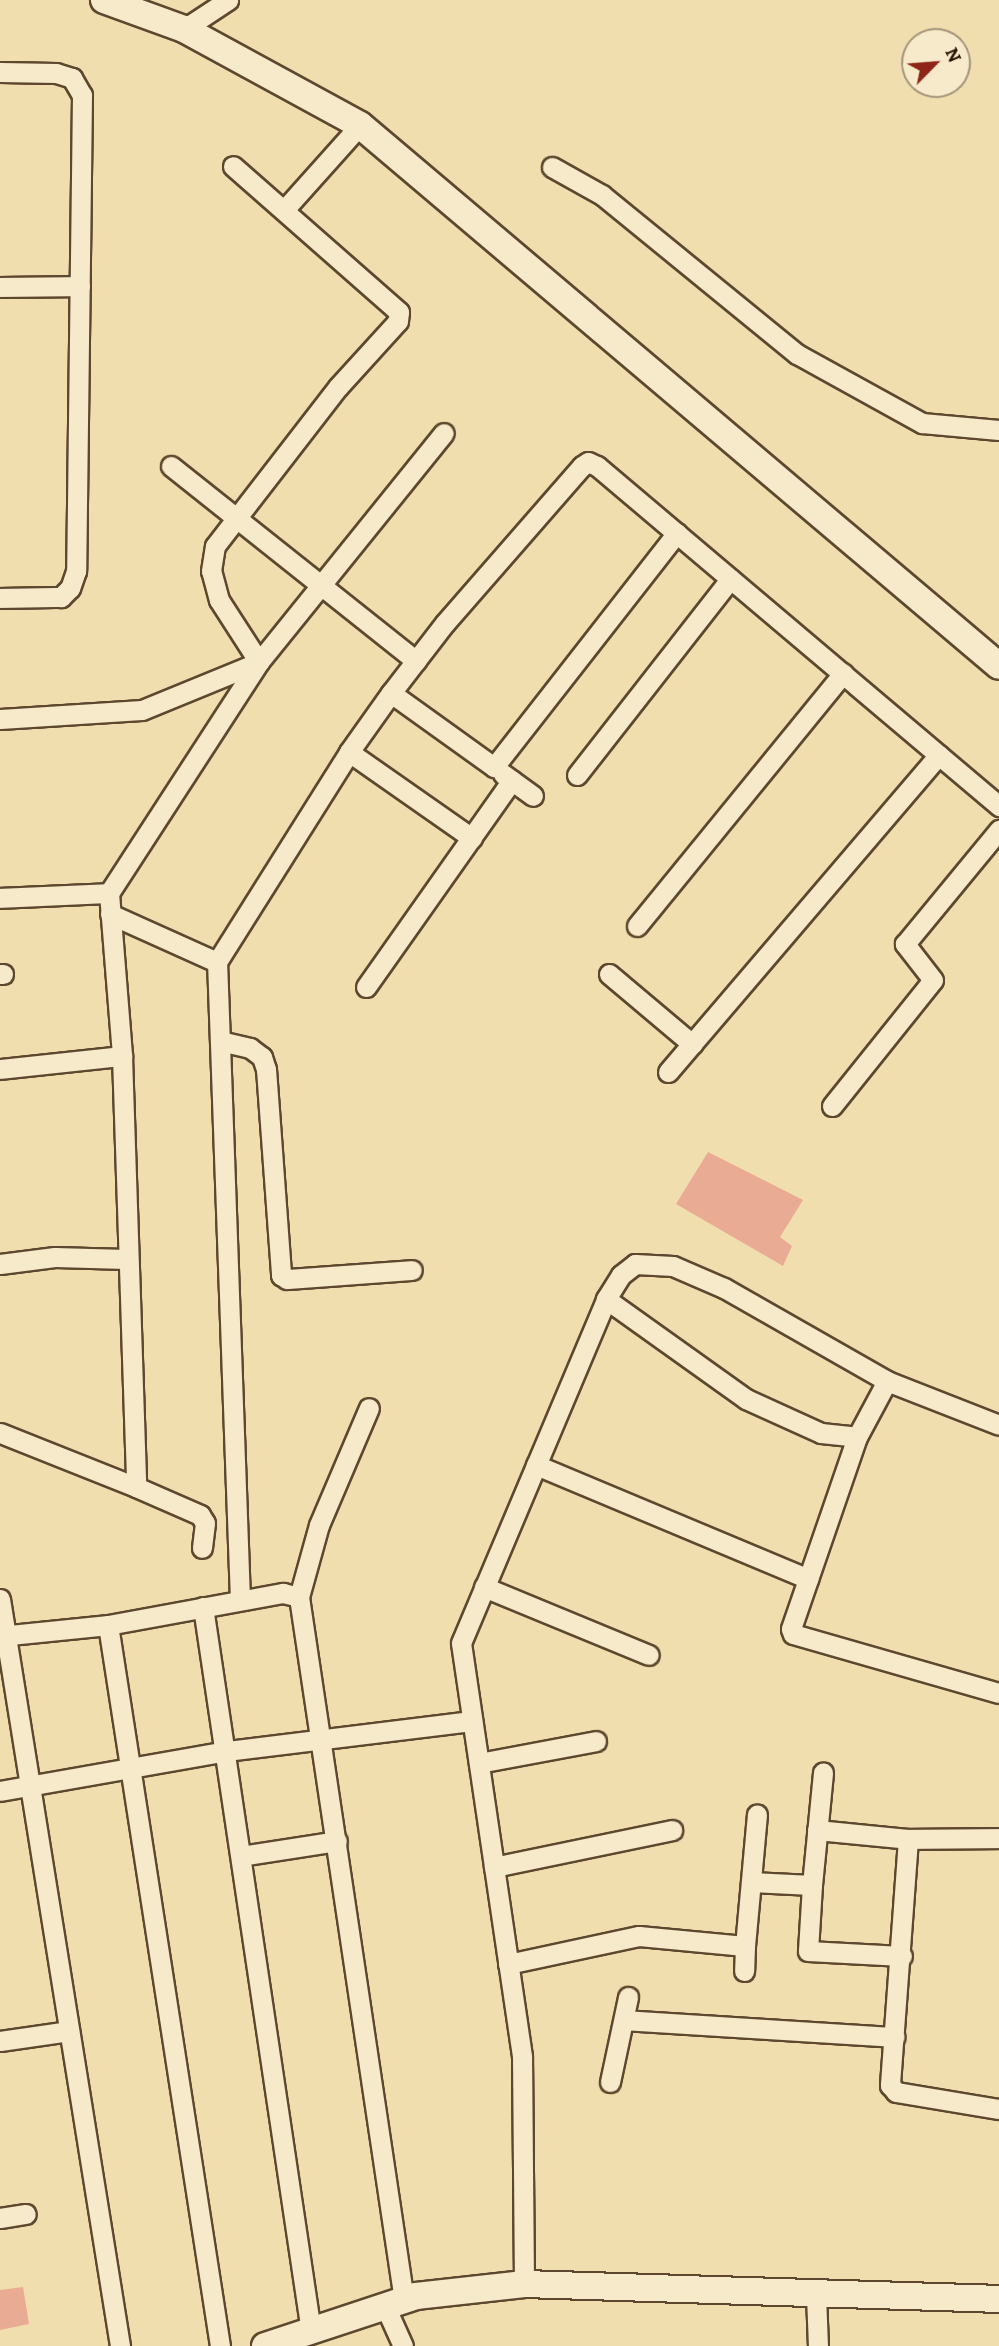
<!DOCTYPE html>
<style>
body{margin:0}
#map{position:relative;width:999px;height:2346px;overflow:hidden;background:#f1deae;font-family:Alegreya,serif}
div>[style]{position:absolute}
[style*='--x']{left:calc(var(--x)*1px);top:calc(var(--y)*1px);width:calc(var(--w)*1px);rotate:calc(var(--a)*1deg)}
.building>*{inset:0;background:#eaab94}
.roads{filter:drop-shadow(2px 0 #5d482f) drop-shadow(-2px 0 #5d482f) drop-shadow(0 2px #5d482f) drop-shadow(0 -2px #5d482f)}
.street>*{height:19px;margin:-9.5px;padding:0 9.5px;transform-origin:9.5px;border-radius:9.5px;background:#f6eaca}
.secondary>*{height:26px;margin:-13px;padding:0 13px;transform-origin:13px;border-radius:13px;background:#f6eaca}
span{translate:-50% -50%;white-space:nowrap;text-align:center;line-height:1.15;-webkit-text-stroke:7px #f6eaca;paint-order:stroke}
.north{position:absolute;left:901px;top:28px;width:70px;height:70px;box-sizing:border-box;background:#f6eaca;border:2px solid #a5957b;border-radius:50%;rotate:65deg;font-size:19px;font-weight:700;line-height:28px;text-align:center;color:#2c1605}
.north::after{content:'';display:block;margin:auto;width:24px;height:32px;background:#8f2418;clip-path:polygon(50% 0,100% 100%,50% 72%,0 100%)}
</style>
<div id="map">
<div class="building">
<i style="clip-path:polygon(708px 1152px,803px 1200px,780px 1237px,792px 1246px,783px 1266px,676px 1204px)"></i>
<i style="clip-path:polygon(23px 2287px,29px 2324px,0 2330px,0 2290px)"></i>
</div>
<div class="roads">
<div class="street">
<i style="--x:184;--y:29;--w:53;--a:-33.4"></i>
<i style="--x:0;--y:72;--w:56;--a:1"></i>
<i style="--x:56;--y:73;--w:17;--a:17"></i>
<i style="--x:72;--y:78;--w:20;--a:60"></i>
<i style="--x:82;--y:95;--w:476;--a:90.7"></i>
<i style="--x:76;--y:571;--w:18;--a:109"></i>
<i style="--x:70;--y:588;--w:13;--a:135"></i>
<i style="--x:61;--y:597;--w:61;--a:179.1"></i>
<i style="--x:552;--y:167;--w:57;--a:29.2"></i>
<i style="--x:602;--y:195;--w:252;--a:39.2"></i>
<i style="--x:797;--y:354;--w:143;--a:28.9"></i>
<i style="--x:922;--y:423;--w:77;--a:5.2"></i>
<i style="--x:284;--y:210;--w:114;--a:-48.2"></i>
<i style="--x:0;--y:287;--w:80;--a:-0.7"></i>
<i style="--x:171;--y:466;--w:313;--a:38.5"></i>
<i style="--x:391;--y:693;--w:127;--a:35.7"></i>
<i style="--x:494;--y:767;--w:297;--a:-52"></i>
<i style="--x:0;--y:719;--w:142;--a:-3.6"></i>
<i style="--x:142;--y:710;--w:126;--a:-22.3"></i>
<i style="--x:259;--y:662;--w:74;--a:-122.8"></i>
<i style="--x:219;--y:600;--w:30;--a:-105"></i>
<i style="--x:211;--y:571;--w:25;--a:-81"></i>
<i style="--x:215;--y:546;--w:201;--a:-52.3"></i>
<i style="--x:338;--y:387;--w:89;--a:-47.7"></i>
<i style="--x:398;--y:321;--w:9;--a:-84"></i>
<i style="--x:399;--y:312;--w:221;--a:-138.7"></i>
<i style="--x:349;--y:752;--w:150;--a:35"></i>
<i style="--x:503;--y:774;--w:37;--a:36"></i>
<i style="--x:577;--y:775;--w:249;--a:-52"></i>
<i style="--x:109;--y:893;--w:275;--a:-57"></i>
<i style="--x:259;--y:662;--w:294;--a:-51.1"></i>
<i style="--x:0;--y:898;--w:109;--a:-2.6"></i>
<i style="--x:109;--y:893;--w:164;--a:85.4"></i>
<i style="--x:122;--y:1056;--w:431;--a:88.1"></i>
<i style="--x:136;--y:1487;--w:146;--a:-158.3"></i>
<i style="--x:110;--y:914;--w:117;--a:24.2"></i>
<i style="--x:637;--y:926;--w:326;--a:-50.8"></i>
<i style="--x:0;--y:974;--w:3;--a:0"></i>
<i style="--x:609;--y:974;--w:109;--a:40.1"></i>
<i style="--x:366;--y:987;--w:253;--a:-54.8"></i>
<i style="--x:220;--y:1041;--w:31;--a:13"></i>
<i style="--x:250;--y:1048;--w:15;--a:37"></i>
<i style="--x:262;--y:1057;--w:13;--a:72"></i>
<i style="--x:266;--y:1069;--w:207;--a:85.8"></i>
<i style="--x:281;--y:1275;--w:7;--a:34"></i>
<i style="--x:287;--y:1279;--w:125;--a:-4.1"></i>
<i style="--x:0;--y:1069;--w:123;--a:-6.1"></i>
<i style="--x:668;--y:1072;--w:417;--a:-49.5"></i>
<i style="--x:832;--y:1106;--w:161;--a:-51.3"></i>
<i style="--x:933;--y:980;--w:46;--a:-127.9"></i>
<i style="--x:905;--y:944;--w:148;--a:-50.5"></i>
<i style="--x:0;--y:1264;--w:55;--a:-7.3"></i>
<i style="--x:55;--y:1257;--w:71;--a:1.6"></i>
<i style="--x:606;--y:1299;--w:172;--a:35.5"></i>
<i style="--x:746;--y:1399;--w:82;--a:24.4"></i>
<i style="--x:821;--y:1433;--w:36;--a:6"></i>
<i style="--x:887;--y:1381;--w:64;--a:118.2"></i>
<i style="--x:857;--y:1437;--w:203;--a:109"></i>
<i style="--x:791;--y:1629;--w:5;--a:68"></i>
<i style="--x:793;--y:1634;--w:214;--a:16"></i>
<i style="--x:536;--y:1465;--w:295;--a:22.7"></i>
<i style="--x:136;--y:1487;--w:70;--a:23.6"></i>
<i style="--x:200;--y:1515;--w:9;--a:58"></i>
<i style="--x:205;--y:1523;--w:25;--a:97"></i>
<i style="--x:484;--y:1587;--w:178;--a:22.4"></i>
<i style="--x:299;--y:1597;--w:75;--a:-74.5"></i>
<i style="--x:319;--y:1525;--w:127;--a:-66.9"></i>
<i style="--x:0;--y:1599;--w:757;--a:80.87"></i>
<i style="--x:240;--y:1600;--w:638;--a:-92.06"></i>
<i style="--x:217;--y:962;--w:248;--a:-57.8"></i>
<i style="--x:349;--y:752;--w:72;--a:-54.6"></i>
<i style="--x:391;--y:693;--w:88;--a:-52.4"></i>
<i style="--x:445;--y:623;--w:208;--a:-48.9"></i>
<i style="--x:582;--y:466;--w:7;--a:-34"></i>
<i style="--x:588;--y:462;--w:10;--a:24"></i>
<i style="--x:597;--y:466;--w:527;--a:40.22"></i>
<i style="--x:203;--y:1607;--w:732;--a:81.52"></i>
<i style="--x:108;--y:1625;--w:730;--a:81.17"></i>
<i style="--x:0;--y:1636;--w:109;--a:-5.8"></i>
<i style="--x:108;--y:1625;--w:178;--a:-10.4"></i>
<i style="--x:283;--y:1593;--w:16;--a:14"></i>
<i style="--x:299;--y:1597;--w:711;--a:81.51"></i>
<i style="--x:479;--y:1763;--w:119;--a:-10.6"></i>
<i style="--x:0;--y:1791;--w:230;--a:-10"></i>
<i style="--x:227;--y:1751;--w:247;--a:-7"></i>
<i style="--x:817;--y:1830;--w:91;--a:5.6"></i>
<i style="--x:908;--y:1839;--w:247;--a:94.2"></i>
<i style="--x:890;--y:2085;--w:9;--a:49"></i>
<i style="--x:896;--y:2092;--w:104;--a:9.4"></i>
<i style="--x:908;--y:1839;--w:91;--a:-0.6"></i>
<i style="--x:241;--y:1856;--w:97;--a:-8.9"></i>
<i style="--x:494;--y:1867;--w:182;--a:-11.7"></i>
<i style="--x:751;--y:1882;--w:61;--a:2.8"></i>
<i style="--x:812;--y:1885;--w:113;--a:-84.4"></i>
<i style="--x:812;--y:1885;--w:66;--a:93.5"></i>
<i style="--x:808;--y:1951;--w:94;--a:3"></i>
<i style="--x:745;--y:1946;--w:132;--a:-84.8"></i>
<i style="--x:508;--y:1964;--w:134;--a:-12.1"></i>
<i style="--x:639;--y:1936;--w:106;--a:5.4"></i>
<i style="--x:745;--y:1946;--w:25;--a:92"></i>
<i style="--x:624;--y:2020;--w:271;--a:3.6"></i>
<i style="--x:0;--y:2041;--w:70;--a:-8.2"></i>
<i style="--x:610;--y:2082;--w:87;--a:-78"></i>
<i style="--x:0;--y:2218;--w:26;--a:-9"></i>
<i style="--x:524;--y:2284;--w:228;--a:-90.5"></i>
<i style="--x:522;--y:2056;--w:417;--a:-98.4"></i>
<i style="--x:461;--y:1643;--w:373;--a:-67.1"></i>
<i style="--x:606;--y:1299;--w:28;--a:-58"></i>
<i style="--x:621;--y:1275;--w:18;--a:-38"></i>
<i style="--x:635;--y:1264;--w:38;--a:3"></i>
<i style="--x:673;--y:1266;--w:56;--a:23.3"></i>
<i style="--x:724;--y:1288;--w:188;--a:29.7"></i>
<i style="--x:887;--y:1381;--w:120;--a:21.4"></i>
<i style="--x:816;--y:2295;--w:51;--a:87.8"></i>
<i style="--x:385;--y:2306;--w:44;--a:65.8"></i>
</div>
<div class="secondary">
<i style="--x:104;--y:0;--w:85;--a:19.9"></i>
<i style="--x:184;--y:29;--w:200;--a:28.6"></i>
<i style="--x:360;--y:125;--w:837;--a:40.25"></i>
<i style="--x:265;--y:2346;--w:159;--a:-18.3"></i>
<i style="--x:416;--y:2296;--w:109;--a:-6.3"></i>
<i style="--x:524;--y:2284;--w:475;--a:1.8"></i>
</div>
</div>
<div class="north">N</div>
</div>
